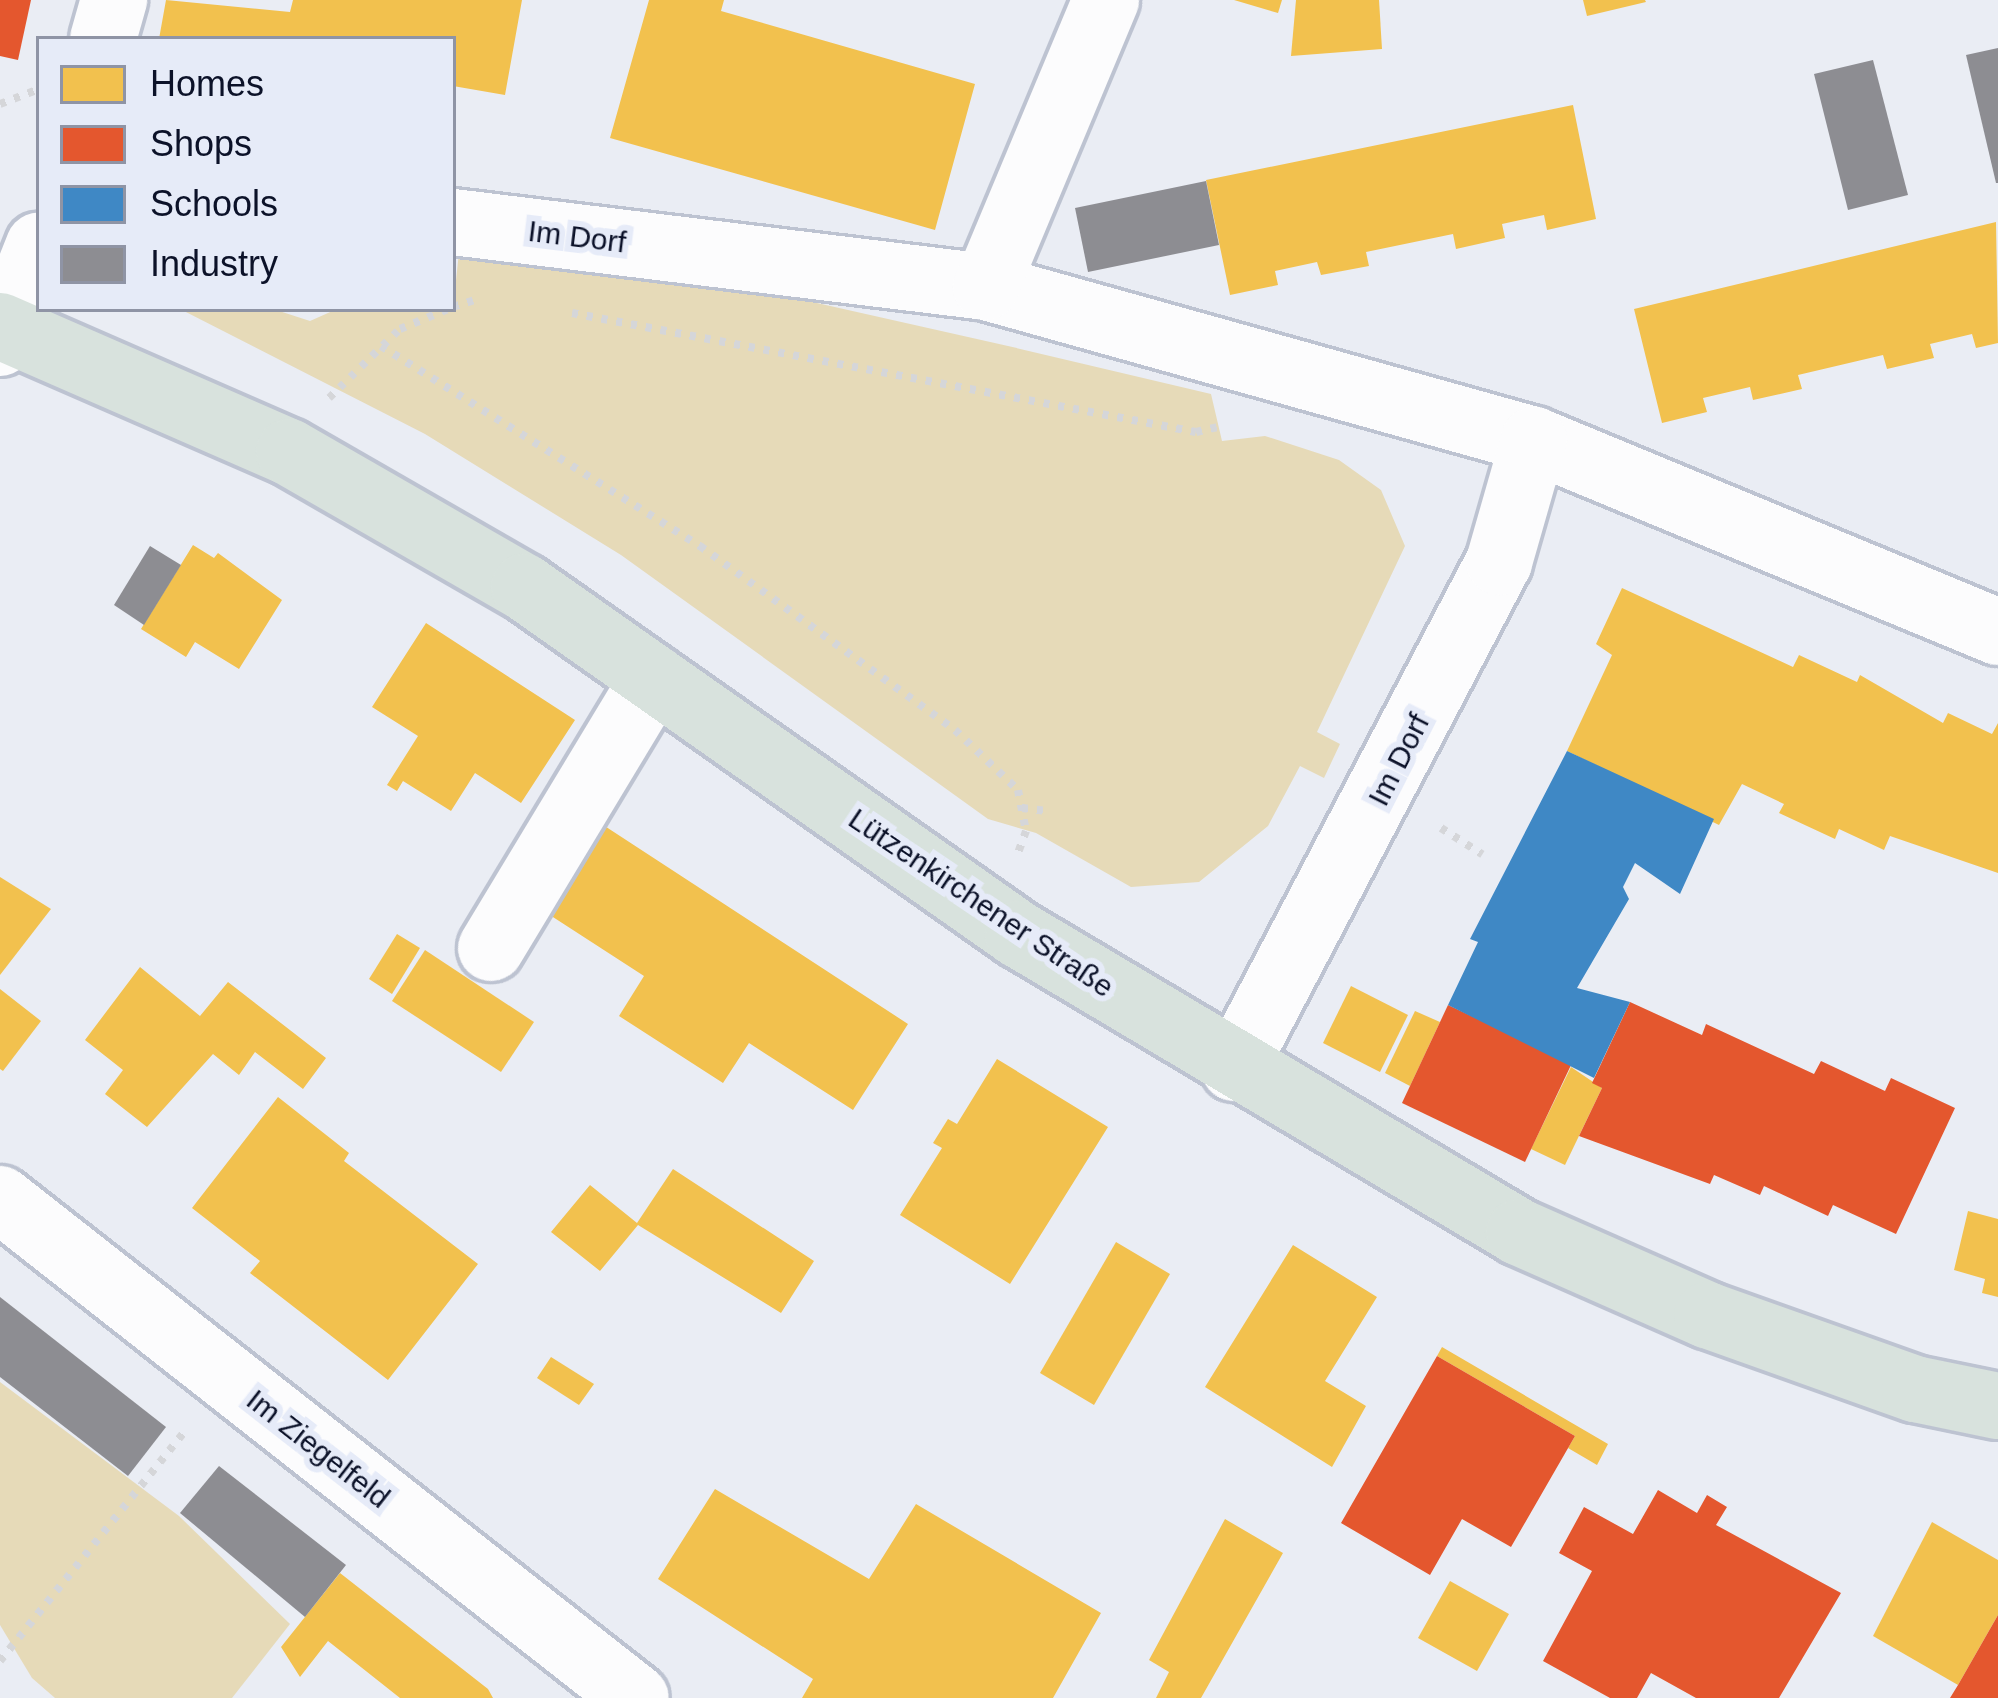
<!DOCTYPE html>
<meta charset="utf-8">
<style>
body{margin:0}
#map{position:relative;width:1998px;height:1698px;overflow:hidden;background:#eaedf4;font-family:Helvetica,sans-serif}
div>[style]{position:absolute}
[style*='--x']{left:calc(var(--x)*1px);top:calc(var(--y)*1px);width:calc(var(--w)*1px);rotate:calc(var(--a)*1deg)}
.green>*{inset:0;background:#e6dab8}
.homes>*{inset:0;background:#f2c14e}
.shops>*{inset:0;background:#e4572e}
.schools>*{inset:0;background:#3f88c5}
.industry>*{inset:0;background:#8d8d92}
.path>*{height:8px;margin-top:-4px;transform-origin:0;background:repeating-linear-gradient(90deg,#d5d6d9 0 6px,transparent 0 15px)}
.roads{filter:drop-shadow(3px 0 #bdc3d1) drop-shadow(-3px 0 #bdc3d1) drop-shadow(0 3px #bdc3d1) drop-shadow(0 -3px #bdc3d1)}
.minor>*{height:66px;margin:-33px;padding:0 33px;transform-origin:33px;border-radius:33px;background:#fcfcfd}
.major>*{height:66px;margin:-33px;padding:0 33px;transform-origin:33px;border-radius:33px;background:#d8e2dd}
span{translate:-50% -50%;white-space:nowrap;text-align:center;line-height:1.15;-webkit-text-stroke:12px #e6ebf8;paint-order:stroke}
.street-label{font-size:30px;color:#0c1229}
.legend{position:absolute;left:36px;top:36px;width:420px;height:276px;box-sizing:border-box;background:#e6ebf8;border:3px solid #8f94a5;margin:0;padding:15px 21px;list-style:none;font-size:36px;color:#0c1229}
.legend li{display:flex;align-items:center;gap:24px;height:60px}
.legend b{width:60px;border:3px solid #8f94a5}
</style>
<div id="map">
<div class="green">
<i style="clip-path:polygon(459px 252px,808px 301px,1008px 346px,1211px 394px,1222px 441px,1265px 436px,1339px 460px,1381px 490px,1405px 546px,1317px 732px,1340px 744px,1324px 778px,1300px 766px,1268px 826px,1199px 882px,1131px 887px,1036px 833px,988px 819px,621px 555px,425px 434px,180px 309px,273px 309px,310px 321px,337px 309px,453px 309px)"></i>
<i style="clip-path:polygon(0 1382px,179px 1516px,290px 1624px,232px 1698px,55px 1698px,32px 1678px,0 1625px)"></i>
</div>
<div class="homes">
<i style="clip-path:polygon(166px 0,290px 12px,293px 0,522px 0,505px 95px,453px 86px,453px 39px,159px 39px)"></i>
<i style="clip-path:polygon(649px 0,724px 0,721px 11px,975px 84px,935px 230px,610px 138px)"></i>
<i style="clip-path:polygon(1234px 0,1282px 0,1278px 13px)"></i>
<i style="clip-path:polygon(1296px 0,1379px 0,1382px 49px,1291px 56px)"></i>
<i style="clip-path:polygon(1583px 0,1645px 0,1646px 2px,1587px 16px)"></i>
<i style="clip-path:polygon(1573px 105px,1596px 219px,1547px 230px,1544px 215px,1502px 224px,1505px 238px,1456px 249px,1453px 234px,1366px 252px,1369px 266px,1321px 275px,1317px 262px,1275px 271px,1278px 285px,1230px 295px,1206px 180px)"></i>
<i style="clip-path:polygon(1996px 222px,1998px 343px,1976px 348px,1972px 334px,1930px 344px,1934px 358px,1887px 369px,1883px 355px,1798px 375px,1802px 389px,1753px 400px,1750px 387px,1703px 398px,1707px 412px,1662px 423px,1634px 309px)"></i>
<i style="clip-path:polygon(193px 545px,214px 558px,218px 553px,282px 600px,239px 669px,195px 642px,186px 657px,141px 629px)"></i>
<i style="clip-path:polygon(1622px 588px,1793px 667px,1799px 655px,1857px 682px,1860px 675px,1943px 723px,1948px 713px,1992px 734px,1998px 723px,1998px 873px,1890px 836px,1884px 850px,1839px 829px,1835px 839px,1779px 813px,1784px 804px,1742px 784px,1719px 825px,1567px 751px,1612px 655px,1596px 644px)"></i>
<i style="clip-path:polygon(426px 623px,575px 720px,521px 803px,475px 773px,451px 811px,403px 781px,397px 791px,387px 785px,418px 736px,372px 707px)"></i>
<i style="clip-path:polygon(597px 821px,908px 1024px,853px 1110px,749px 1043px,723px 1083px,619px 1016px,644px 976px,539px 908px)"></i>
<i style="clip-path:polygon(0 877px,51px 909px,0 975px)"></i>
<i style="clip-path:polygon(397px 934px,420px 948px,392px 994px,369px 979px)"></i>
<i style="clip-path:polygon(425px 950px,534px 1022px,501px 1072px,392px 1001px)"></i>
<i style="clip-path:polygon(140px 967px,200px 1016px,228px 982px,326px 1058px,303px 1089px,255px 1052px,239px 1075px,213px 1054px,147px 1127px,105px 1094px,123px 1070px,85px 1040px)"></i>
<i style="clip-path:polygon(1351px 986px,1408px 1015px,1380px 1072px,1323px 1043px)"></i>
<i style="clip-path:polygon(0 989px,41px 1021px,3px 1071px,0 1069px)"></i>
<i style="clip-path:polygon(1415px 1011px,1440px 1022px,1410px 1086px,1385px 1073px)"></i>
<i style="clip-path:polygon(997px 1059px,1108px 1127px,1010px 1284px,900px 1215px,942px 1148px,933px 1143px,948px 1119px,957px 1124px)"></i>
<i style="clip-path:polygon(1571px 1067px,1602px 1088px,1565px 1165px,1531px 1149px)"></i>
<i style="clip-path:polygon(278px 1097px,349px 1153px,344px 1161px,478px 1264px,388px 1380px,250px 1273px,260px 1261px,192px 1208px)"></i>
<i style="clip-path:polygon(673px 1169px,814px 1261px,781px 1313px,638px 1225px,600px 1271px,551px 1232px,590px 1185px,637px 1223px)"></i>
<i style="clip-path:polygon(1968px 1211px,1998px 1219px,1998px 1297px,1982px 1293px,1985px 1279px,1954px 1270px)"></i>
<i style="clip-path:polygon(1116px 1242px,1170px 1274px,1094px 1405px,1040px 1373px)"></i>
<i style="clip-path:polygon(1293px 1245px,1377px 1297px,1325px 1381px,1366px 1406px,1332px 1467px,1205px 1387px)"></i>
<i style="clip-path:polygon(1442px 1347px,1608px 1444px,1597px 1465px,1568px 1448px,1575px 1436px,1437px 1356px)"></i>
<i style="clip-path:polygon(551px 1357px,594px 1384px,579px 1405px,537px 1378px)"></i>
<i style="clip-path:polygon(715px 1489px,869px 1579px,916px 1504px,1101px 1613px,1053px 1698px,802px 1698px,813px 1679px,658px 1579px)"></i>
<i style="clip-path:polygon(1225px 1519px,1283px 1553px,1201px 1698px,1156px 1698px,1169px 1672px,1149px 1660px)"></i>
<i style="clip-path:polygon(1932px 1522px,1998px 1560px,1998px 1615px,1958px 1685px,1873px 1636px)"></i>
<i style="clip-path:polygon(340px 1573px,488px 1689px,493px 1698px,400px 1698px,328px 1641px,300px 1677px,281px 1647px)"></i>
<i style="clip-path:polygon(1450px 1581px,1509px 1614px,1477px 1671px,1418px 1638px)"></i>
</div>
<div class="shops">
<i style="clip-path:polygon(0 0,31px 0,18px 60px,0 56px)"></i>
<i style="clip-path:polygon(1630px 1002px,1702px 1035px,1706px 1024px,1814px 1074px,1821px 1061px,1885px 1091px,1891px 1078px,1955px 1108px,1896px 1234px,1833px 1205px,1828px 1216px,1764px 1186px,1760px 1195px,1714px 1175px,1710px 1184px,1579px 1136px,1602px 1088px,1592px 1083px)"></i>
<i style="clip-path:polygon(1448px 1005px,1572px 1063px,1525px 1162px,1402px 1103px)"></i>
<i style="clip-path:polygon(1437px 1356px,1575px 1436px,1511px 1547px,1462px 1519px,1430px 1575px,1341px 1523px)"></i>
<i style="clip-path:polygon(1658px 1490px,1697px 1513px,1707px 1495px,1727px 1507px,1716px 1525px,1841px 1593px,1779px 1698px,1696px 1698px,1651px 1673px,1637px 1698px,1610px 1698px,1543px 1661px,1592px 1571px,1559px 1553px,1584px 1507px,1633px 1534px)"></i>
<i style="clip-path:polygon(1998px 1615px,1998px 1698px,1950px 1698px,1958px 1685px)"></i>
</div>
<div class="schools">
<i style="clip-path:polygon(1567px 751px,1714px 819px,1680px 894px,1635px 863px,1623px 887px,1629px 899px,1577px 988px,1630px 1002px,1594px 1078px,1448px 1005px,1478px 942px,1470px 939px)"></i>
</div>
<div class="industry">
<i style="clip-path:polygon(1998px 48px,1998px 183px,1996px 183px,1966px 55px)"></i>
<i style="clip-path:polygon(1873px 60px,1908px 195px,1848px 210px,1814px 74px)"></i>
<i style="clip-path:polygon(1206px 181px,1219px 245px,1088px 272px,1075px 208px)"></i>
<i style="clip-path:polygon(150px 546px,181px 565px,144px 625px,114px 605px)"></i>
<i style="clip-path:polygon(0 1297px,166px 1427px,128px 1476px,0 1377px)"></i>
<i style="clip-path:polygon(219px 1466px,346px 1565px,305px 1617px,180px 1513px)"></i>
</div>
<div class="path">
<i style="--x:0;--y:104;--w:42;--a:-21"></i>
<i style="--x:453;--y:307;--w:22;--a:-18"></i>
<i style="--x:572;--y:313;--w:635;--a:10.8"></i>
<i style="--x:1196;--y:432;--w:22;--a:-13"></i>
<i style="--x:381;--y:346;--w:377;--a:32.1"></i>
<i style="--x:700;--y:546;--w:314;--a:35.8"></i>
<i style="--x:955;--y:730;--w:87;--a:43.6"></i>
<i style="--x:1018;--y:790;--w:42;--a:79"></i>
<i style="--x:1026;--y:831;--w:23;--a:110"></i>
<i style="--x:329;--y:398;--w:99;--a:-44.2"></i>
<i style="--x:400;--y:329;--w:52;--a:-22.6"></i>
<i style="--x:1022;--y:808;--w:25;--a:7"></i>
<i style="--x:1441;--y:828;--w:49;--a:32.4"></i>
<i style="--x:0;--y:1661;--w:292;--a:-51.2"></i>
</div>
<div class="roads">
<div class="minor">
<i style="--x:103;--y:39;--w:41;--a:-74.2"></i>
<i style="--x:453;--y:222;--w:537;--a:6.95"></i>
<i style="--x:986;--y:287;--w:569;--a:15.6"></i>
<i style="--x:1534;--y:440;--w:502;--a:22.48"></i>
<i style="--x:986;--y:287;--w:311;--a:-67.3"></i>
<i style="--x:0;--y:343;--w:105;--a:-68.3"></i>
<i style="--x:491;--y:948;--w:315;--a:-58.9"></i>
<i style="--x:1234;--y:1068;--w:571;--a:-62.36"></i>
<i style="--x:1499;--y:562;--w:127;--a:-74"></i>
<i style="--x:0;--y:1199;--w:808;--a:38.12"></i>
</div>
<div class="major">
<i style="--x:0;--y:326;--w:315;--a:23.6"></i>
<i style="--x:289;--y:452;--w:271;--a:29.9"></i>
<i style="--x:524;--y:587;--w:604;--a:35.09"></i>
<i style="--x:1018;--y:934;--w:583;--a:30.74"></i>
<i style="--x:1519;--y:1232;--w:206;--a:23.8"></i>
<i style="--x:1707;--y:1315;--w:221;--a:19.6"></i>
<i style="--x:1915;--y:1389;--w:85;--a:11.6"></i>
</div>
</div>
<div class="street-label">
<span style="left:577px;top:237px;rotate:7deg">Im Dorf</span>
<span style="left:1399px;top:760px;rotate:-63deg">Im Dorf</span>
<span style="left:981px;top:903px;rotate:34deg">Lützenkirchener Straße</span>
<span style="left:318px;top:1449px;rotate:38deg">Im Ziegelfeld</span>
</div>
<ul class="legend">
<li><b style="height:33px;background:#f2c14e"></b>Homes</li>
<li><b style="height:33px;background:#e4572e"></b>Shops</li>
<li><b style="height:33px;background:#3f88c5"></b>Schools</li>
<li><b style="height:33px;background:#8d8d92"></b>Industry</li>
</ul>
</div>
